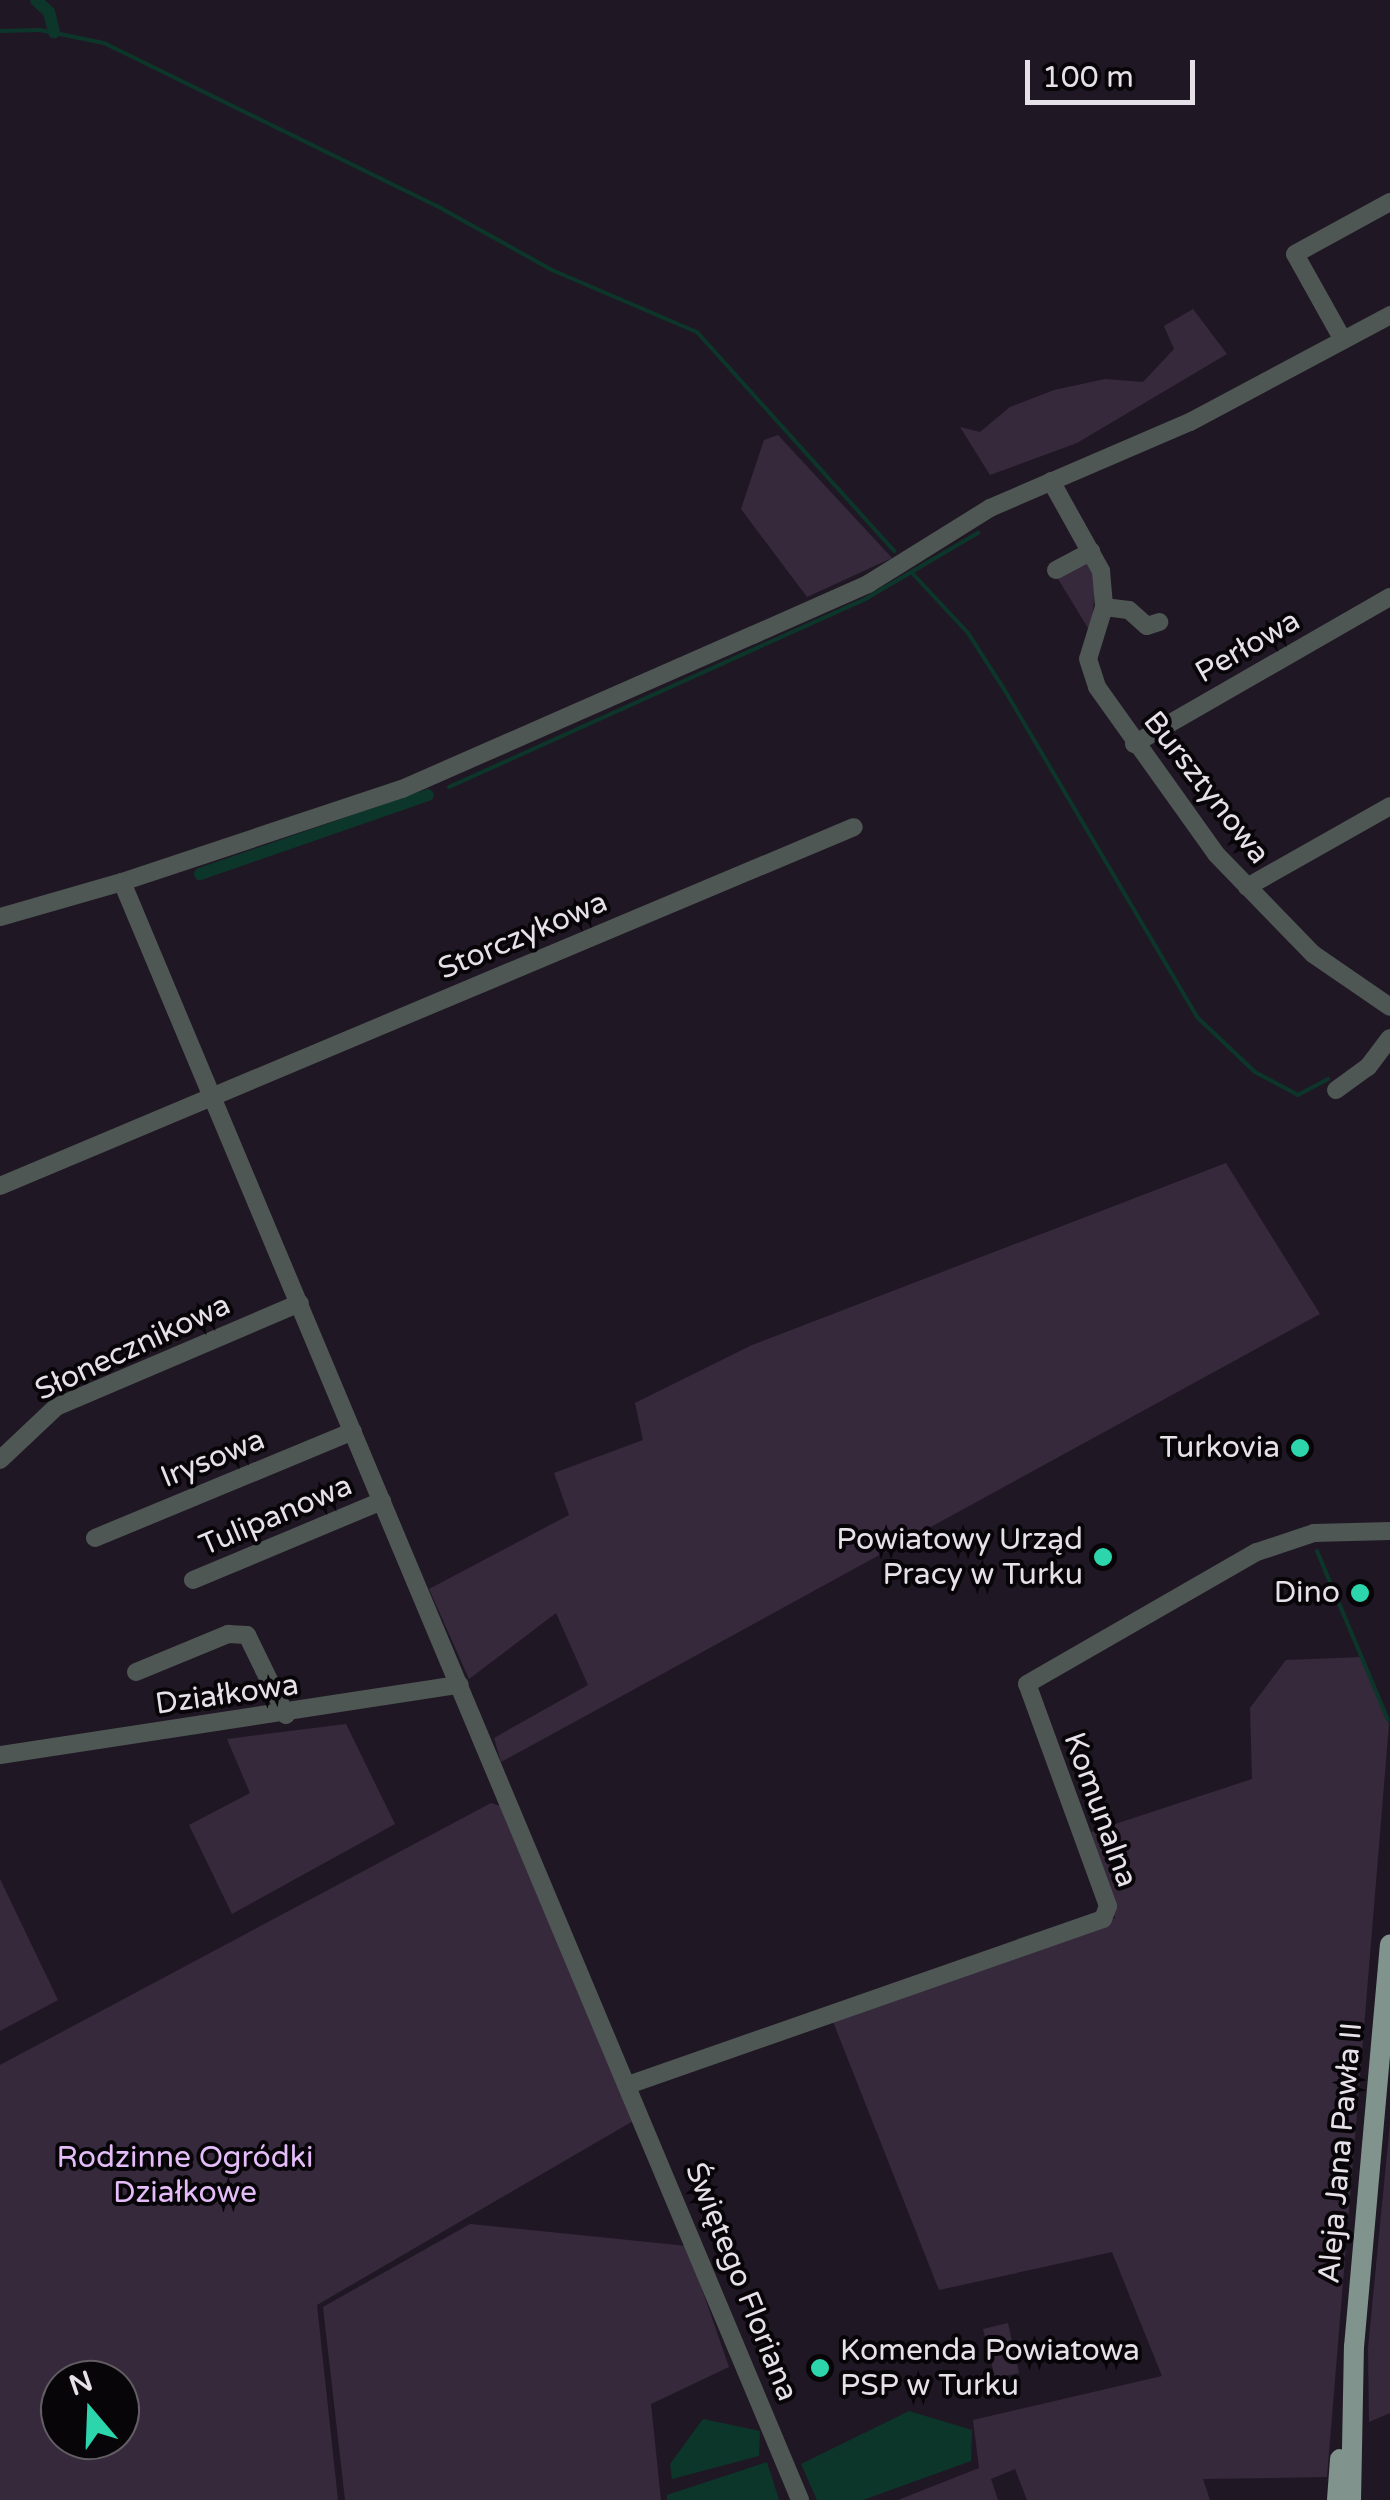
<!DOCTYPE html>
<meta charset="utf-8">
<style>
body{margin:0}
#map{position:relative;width:1390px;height:2500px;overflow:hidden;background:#201724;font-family:"Varela Round",sans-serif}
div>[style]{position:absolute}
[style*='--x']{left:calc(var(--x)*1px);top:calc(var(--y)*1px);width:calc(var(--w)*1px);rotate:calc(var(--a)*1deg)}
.green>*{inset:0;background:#36293c}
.water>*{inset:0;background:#0d362b}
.stream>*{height:4px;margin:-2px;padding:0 2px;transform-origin:2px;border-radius:2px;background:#0d362b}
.canal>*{height:12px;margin:-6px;padding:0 6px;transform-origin:6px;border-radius:6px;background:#0d362b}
.minor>*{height:18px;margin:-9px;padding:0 9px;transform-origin:9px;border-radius:9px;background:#4e5753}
.major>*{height:20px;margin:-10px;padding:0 10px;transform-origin:10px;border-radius:10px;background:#80938c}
.dots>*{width:28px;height:28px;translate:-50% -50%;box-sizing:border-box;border:5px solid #080509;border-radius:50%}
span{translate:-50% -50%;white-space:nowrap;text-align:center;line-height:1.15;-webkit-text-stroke:8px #080509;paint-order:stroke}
.street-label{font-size:30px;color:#e6e0e9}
.poi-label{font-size:30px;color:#e6e0e9}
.right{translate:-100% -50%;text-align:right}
.left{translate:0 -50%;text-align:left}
.park-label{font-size:30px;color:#e3bcf8}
.north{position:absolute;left:40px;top:2360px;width:100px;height:100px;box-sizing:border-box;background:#080509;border:2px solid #615d63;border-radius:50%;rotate:341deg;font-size:28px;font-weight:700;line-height:40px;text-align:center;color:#e6e0e9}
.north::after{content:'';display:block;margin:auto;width:35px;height:45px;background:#2cd5ab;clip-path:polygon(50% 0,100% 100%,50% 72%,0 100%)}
.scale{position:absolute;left:1025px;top:60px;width:170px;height:45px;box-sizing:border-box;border:5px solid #e6e0e9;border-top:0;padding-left:12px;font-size:30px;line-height:35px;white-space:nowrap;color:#e6e0e9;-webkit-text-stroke:8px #080509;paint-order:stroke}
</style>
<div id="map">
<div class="green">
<i style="clip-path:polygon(1193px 309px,1227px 354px,1077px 443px,990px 475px,960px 427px,980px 432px,1010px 407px,1054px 390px,1105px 379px,1143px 382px,1174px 349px,1164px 326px)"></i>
<i style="clip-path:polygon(778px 435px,892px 558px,807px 597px,741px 509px,764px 440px)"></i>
<i style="clip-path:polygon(1088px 558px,1096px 577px,1091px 633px,1055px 574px)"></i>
<i style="clip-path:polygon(1226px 1163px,1320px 1314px,501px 1762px,494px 1738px,588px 1685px,556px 1613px,469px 1679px,429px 1589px,569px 1515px,554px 1473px,643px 1440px,635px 1403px,752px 1345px)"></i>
<i style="clip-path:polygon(1363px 1657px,1389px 1724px,1327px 2477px,1203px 2479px,1210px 2500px,1027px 2500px,1015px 2469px,991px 2479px,998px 2500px,898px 2500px,979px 2468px,973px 2420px,1162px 2376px,1112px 2252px,939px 2290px,832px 2019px,1115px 1918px,1091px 1832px,1252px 1779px,1250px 1708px,1286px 1660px)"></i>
<i style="clip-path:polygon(346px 1724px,395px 1824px,232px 1914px,189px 1825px,250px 1793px,227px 1739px)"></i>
<i style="clip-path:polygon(evenodd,491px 1803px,500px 1806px,633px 2121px,317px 2305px,338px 2500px,0 2500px,0 2065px,491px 1803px,60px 2380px,120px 2380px,120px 2440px,60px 2440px,60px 2380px)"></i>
<i style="clip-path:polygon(0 1879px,58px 2000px,0 2031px)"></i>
<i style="clip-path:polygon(1390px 2123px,1390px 2413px,1369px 2422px,1368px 2348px)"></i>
<i style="clip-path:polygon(470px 2224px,687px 2246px,729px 2367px,651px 2404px,661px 2500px,345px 2500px,323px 2307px)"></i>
<i style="clip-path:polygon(1008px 2323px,1019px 2373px,995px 2378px,983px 2329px)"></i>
</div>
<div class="water">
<i style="clip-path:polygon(909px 2411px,972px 2430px,971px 2461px,863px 2500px,817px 2500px,801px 2464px)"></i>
<i style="clip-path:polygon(703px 2419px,760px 2431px,759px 2456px,672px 2479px,670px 2464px)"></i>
<i style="clip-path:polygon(767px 2462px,779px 2500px,667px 2500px,667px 2495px)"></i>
</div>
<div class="stream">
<i style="--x:0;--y:31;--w:40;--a:-1.4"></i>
<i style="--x:40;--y:30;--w:65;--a:11.5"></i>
<i style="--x:104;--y:43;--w:371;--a:26.1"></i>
<i style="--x:437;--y:206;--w:132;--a:29.1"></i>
<i style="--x:552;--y:270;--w:158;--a:23.2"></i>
<i style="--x:697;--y:332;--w:295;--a:48"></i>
<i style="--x:913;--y:574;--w:81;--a:47"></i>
<i style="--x:968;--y:633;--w:67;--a:57.3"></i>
<i style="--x:1004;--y:689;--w:381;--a:59.5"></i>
<i style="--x:1197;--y:1017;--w:80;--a:43.5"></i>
<i style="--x:1255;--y:1072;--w:49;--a:28.1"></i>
<i style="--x:1298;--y:1095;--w:34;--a:-28"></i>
<i style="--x:449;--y:787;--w:459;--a:-24.3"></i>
<i style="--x:867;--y:598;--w:129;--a:-30.4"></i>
<i style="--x:1317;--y:1551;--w:183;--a:67.2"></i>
</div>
<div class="canal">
<i style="--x:36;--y:0;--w:18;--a:43"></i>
<i style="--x:49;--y:12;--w:21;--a:76"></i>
<i style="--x:200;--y:874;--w:241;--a:-19.1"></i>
</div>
<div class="minor">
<i style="--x:1343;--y:340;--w:98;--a:-119.2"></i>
<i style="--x:1295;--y:254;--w:108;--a:-28.7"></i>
<i style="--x:1051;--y:481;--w:103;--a:60.9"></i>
<i style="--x:1101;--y:571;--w:36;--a:85"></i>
<i style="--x:1104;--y:607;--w:54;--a:107.1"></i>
<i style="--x:1088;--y:659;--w:29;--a:72"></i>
<i style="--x:1097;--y:687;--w:205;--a:54.5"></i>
<i style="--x:1216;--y:854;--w:139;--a:45.9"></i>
<i style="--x:1313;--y:954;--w:93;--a:34.5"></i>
<i style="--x:1056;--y:570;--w:40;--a:-28"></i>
<i style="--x:1104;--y:607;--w:25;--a:7"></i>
<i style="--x:1129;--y:610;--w:24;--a:42"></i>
<i style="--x:1147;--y:626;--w:13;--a:-18"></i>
<i style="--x:1134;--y:744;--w:295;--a:-29.9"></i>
<i style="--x:122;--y:882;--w:295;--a:-18.4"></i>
<i style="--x:402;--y:789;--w:383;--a:-23.7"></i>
<i style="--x:753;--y:635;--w:126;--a:-23.9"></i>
<i style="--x:868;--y:584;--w:144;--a:-31.9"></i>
<i style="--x:990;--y:508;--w:218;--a:-23.3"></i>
<i style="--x:1190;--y:422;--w:227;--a:-28.1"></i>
<i style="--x:1247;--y:887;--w:164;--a:-29.5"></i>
<i style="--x:0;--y:917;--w:127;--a:-16"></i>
<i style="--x:122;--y:882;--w:1754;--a:67.26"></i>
<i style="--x:1336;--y:1090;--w:39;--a:-36"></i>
<i style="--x:1368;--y:1067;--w:36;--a:-53"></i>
<i style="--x:0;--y:1186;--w:926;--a:-22.8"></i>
<i style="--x:0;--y:1460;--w:77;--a:-43.4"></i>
<i style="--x:56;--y:1407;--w:265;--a:-23.1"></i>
<i style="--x:95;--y:1538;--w:279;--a:-22.5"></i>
<i style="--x:193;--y:1580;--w:205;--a:-22.7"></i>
<i style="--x:136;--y:1672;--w:100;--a:-22.4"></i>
<i style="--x:228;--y:1634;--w:19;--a:3"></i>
<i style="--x:247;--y:1635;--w:89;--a:64"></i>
<i style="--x:0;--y:1755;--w:465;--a:-8.7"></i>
<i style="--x:631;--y:2084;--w:500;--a:-19.27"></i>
<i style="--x:1103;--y:1919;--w:14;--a:-69"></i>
<i style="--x:1108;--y:1906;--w:236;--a:-110"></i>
<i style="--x:1027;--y:1684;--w:265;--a:-29.9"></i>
<i style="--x:1257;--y:1552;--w:60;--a:-18.4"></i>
<i style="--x:1314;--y:1533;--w:76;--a:-1.5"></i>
</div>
<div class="major">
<i style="--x:1337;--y:2500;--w:41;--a:-85.8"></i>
<i style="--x:1351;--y:2500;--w:153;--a:-88.9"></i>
<i style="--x:1354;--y:2347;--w:404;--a:-84.9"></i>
</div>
<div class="dots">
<i style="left:1300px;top:1448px;background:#2cd5ab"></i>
<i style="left:1103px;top:1557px;background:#2cd5ab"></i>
<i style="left:1360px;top:1593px;background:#2cd5ab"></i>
<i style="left:820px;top:2368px;background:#2cd5ab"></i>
</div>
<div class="street-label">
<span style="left:1248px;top:647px;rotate:-30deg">Perłowa</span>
<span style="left:1206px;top:788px;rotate:52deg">Bursztynowa</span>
<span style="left:523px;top:936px;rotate:-23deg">Storczykowa</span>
<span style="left:133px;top:1348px;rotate:-25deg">Słonecznikowa</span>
<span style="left:213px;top:1459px;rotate:-22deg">Irysowa</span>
<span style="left:276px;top:1516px;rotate:-23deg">Tulipanowa</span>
<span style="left:227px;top:1695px;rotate:-8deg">Działkowa</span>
<span style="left:1100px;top:1810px;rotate:70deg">Komunalna</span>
<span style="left:1341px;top:2153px;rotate:-85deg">Aleja Jana Pawła II</span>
<span style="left:741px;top:2282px;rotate:68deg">Świętego Floriana</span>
</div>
<div class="poi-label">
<span class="right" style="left:1280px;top:1448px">Turkovia</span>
<span class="right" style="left:1083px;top:1557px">Powiatowy Urząd<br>Pracy w Turku</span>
<span class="right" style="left:1340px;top:1593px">Dino</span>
<span class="left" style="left:840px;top:2368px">Komenda Powiatowa<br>PSP w Turku</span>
</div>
<div class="park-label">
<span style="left:185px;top:2175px">Rodzinne Ogródki<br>Działkowe</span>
</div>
<div class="north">N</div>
<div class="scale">100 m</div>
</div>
